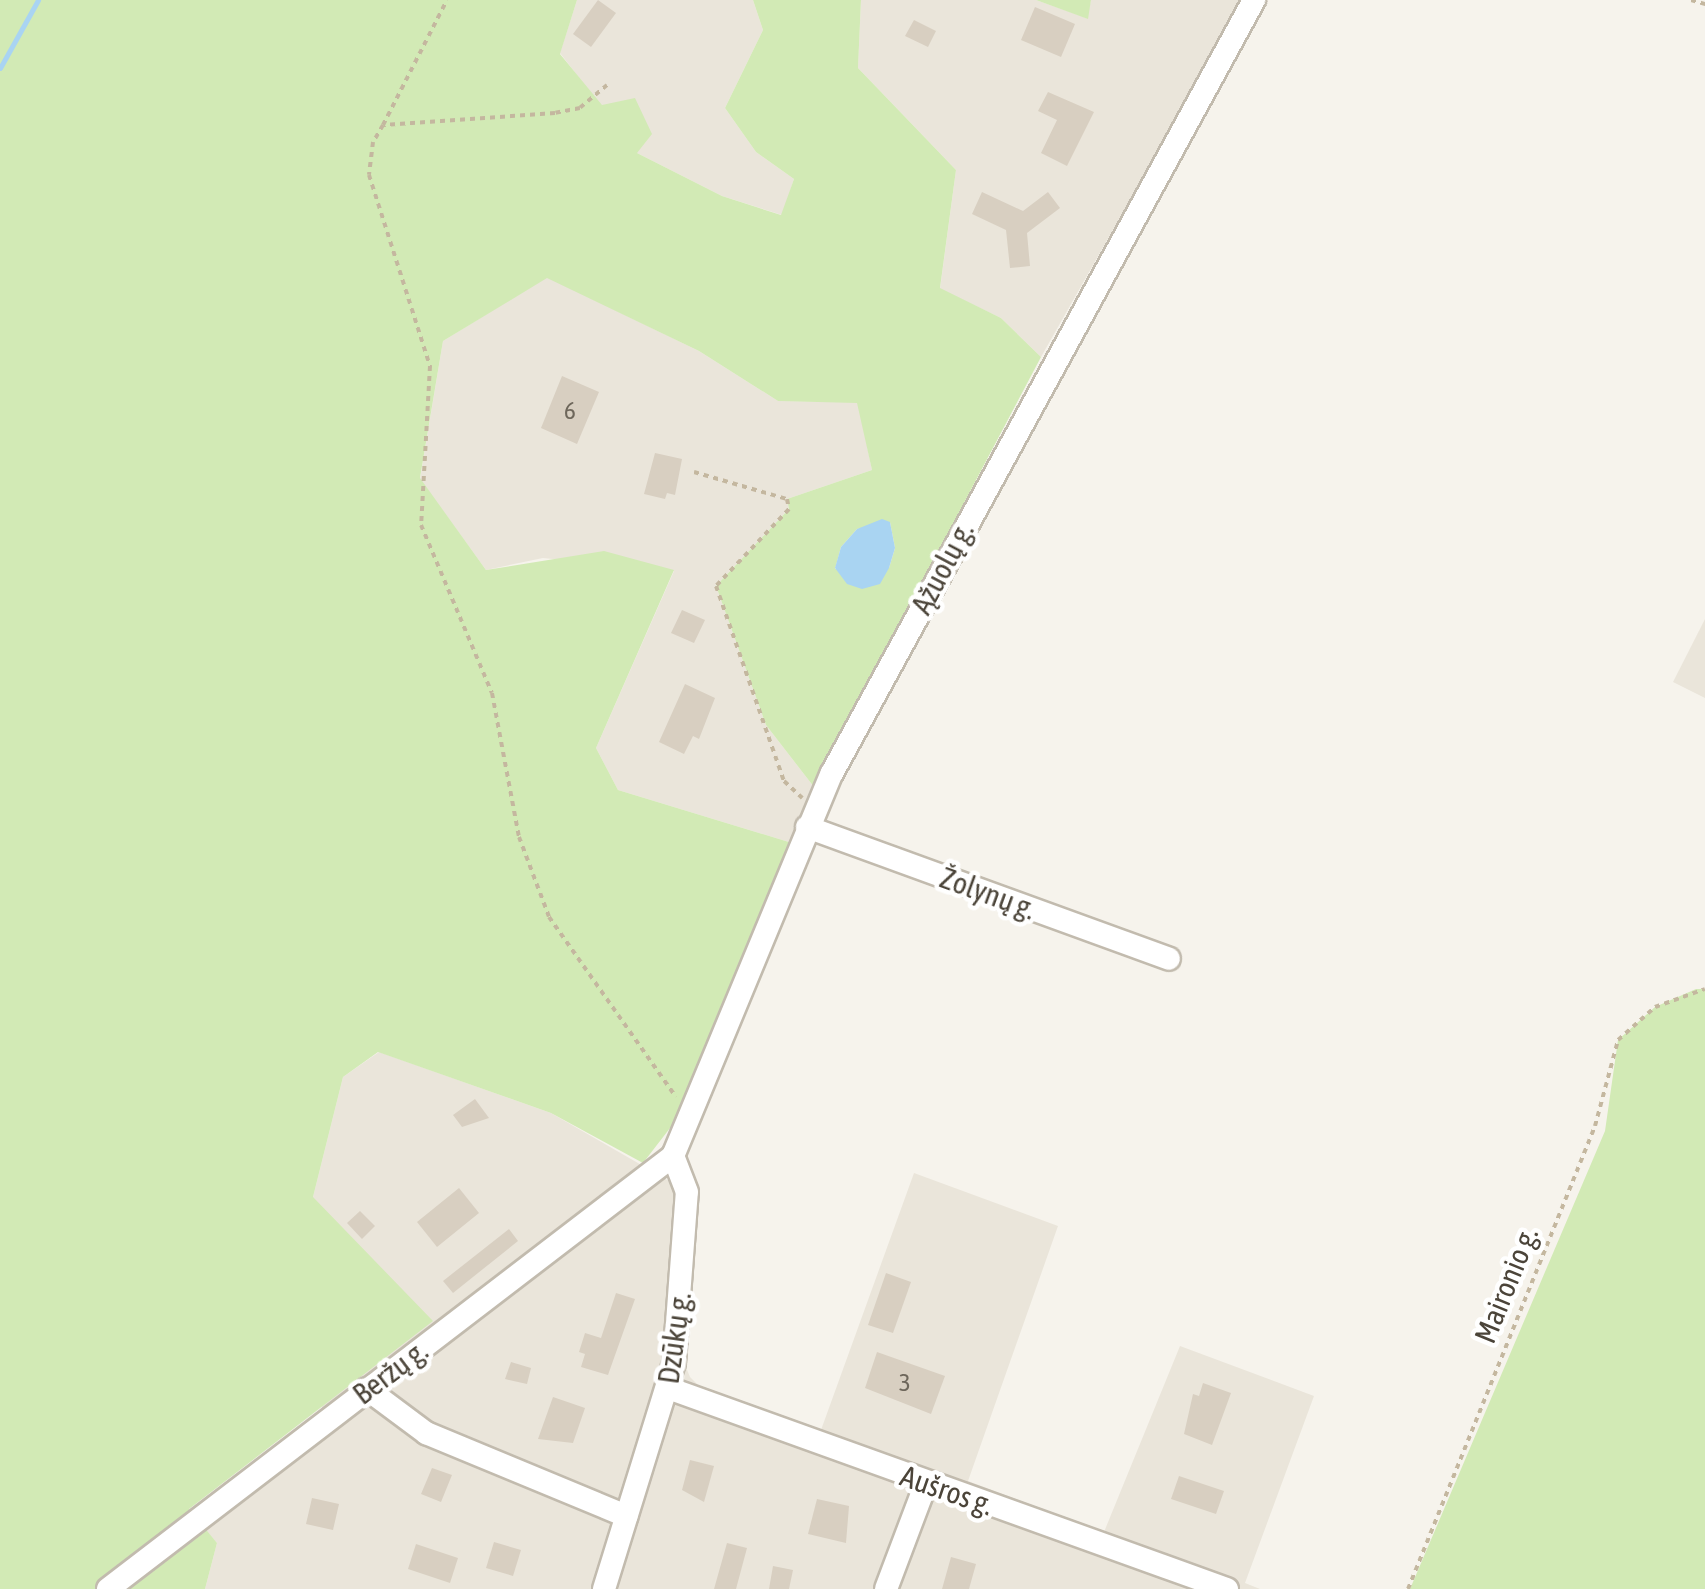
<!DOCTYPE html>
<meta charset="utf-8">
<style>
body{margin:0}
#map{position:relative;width:1705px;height:1589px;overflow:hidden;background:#f6f3ec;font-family:"Asap Condensed",sans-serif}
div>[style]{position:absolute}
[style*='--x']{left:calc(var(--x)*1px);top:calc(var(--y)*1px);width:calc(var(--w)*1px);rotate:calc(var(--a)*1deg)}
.residential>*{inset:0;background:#eae5da}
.green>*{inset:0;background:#d2eab5}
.water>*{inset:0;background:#a9d4f2}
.stream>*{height:5px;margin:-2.5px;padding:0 2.5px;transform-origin:2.5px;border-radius:2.5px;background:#a9d4f2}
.building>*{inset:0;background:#d8cfc1}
.path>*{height:4px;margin-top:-2px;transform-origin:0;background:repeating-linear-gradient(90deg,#c4b79f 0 5px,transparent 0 10px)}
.roads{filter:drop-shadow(2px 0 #c2bbae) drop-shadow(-2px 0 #c2bbae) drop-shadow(0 2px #c2bbae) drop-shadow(0 -2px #c2bbae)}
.minor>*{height:22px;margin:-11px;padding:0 11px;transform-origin:11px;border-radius:11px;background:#fff}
span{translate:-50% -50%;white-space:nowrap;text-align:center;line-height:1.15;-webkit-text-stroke:9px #fff;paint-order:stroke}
.number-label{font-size:25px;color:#6e675b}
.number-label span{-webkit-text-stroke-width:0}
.street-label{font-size:30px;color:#4b4439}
</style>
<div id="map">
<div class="residential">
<i style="clip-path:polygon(577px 0,753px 0,763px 30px,725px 108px,756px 152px,794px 179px,782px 215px,722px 196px,637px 153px,560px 53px)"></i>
<i style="clip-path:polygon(861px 0,1036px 0,1087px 18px,1091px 0,1243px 0,1041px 357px,1001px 318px,940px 289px,956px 170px,858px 68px)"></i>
<i style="clip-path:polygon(547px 277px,699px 351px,778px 401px,858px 402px,872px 470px,787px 499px,789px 509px,716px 586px,766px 725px,814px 787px,792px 843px,618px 790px,596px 748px,674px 571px,543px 558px,486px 570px,420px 479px,443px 341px)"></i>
<i style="clip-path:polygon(1705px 619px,1705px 698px,1673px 682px)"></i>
<i style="clip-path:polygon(379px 1052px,551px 1113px,697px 1197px,683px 1360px,690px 1377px,706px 1393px,821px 1430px,914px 1173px,1058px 1226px,968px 1481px,1104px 1532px,1180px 1346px,1314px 1396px,1245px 1583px,1260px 1589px,205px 1589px,217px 1543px,188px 1510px,322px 1410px,313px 1197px,343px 1077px)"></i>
</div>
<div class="green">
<i style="clip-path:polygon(evenodd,0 0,577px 0,560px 54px,602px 105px,635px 98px,652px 134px,637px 153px,722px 196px,781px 215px,794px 179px,756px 152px,725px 108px,763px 30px,753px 0,861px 0,858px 68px,956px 170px,940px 288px,1001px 318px,1041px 357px,814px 787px,766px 725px,716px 586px,789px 509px,787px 499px,872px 470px,857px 403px,778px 401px,699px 351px,547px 278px,443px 341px,420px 478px,486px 570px,604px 551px,674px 570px,596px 748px,618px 790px,792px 843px,677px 1119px,643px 1163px,551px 1113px,378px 1052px,343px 1077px,313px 1197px,433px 1321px,189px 1509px,217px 1543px,205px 1589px,0 1589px,0 0,890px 522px,895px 548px,889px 568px,835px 569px,841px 547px,857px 529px,890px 522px)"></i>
<i style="clip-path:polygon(1036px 0,1091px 0,1088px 19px)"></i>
<i style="clip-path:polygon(1696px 989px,1705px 989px,1705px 1589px,1410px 1589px,1605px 1131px,1618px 1040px,1655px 1007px)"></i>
</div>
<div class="water">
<i style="clip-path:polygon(882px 519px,890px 522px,895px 548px,889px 568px,880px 584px,862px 589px,847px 584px,835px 568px,841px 547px,857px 529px)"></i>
</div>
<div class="stream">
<i style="--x:0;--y:68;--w:78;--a:-60.8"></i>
</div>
<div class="building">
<i style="clip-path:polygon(598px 0,616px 13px,591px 47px,573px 34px)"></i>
<i style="clip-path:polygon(1035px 7px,1075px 24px,1061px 57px,1021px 40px)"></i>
<i style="clip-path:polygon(914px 20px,936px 31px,928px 47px,905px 36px)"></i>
<i style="clip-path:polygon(1048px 92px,1094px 112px,1067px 166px,1041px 153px,1057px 120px,1038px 111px)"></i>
<i style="clip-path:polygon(982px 192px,1023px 211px,1048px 192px,1060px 208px,1027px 233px,1030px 266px,1010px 268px,1006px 230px,972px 214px)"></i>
<i style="clip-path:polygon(562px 376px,599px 392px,577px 444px,541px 428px)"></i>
<i style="clip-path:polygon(655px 453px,682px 459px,675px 495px,667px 493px,665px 499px,644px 494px)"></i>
<i style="clip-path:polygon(682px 610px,705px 620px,694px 643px,671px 633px)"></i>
<i style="clip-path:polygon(685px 684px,715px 698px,699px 739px,693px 736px,684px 754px,659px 742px)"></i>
<i style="clip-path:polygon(475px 1099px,489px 1118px,462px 1127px,453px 1115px)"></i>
<i style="clip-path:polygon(459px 1188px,479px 1213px,437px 1247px,417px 1222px)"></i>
<i style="clip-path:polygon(360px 1211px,375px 1226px,362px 1239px,347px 1223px)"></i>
<i style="clip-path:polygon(509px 1229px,518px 1241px,453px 1293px,443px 1281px)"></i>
<i style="clip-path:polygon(886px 1273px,911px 1282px,893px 1333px,868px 1325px)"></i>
<i style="clip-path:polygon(616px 1293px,635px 1299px,608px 1375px,581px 1367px,585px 1354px,579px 1352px,585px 1333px,601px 1338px)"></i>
<i style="clip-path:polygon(877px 1352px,945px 1376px,931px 1414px,865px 1388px)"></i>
<i style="clip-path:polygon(511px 1362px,531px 1368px,527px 1384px,505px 1379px)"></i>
<i style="clip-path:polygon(1203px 1383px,1231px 1393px,1212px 1445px,1184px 1434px,1193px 1394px,1199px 1396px)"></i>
<i style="clip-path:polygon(553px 1397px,585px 1408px,573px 1443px,538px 1439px)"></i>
<i style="clip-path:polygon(690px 1460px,714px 1466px,704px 1502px,682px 1490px)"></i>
<i style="clip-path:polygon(432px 1468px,452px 1475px,441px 1502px,421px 1494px)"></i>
<i style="clip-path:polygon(1179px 1476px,1224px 1491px,1216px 1514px,1171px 1499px)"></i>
<i style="clip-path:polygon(312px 1498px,339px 1504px,333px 1530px,306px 1524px)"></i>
<i style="clip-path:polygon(817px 1499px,849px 1506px,846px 1543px,808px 1534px)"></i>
<i style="clip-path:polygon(494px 1542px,521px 1550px,513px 1576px,486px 1568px)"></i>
<i style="clip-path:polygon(727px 1543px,747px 1548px,736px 1589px,714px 1589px)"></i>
<i style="clip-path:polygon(416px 1544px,458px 1558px,450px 1583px,408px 1569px)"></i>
<i style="clip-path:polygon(951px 1557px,976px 1564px,969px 1589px,942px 1589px)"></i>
<i style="clip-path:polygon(773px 1566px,793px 1570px,789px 1589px,769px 1589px)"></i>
</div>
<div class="path">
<i style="--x:1691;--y:0;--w:15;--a:16"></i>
<i style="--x:607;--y:85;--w:35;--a:140"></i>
<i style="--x:580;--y:108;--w:25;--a:169"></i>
<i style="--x:555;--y:113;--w:172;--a:176"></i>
<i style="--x:383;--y:125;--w:20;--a:120"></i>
<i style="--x:373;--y:142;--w:33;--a:97"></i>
<i style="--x:369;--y:175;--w:201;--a:72.3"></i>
<i style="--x:430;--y:366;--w:159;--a:93.2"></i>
<i style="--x:421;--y:525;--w:182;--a:67.1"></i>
<i style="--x:492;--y:693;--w:147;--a:79.4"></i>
<i style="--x:519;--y:837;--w:85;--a:69.4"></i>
<i style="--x:549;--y:917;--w:220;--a:54.8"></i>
<i style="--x:383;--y:125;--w:140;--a:-62.9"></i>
<i style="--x:694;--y:472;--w:97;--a:16.2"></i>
<i style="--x:787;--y:499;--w:10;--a:79"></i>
<i style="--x:789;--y:509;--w:106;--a:133.5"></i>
<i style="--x:716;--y:586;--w:207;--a:70.8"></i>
<i style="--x:784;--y:781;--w:25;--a:43"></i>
<i style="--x:1408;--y:1589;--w:499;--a:-68"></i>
<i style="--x:1595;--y:1126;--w:89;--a:-75"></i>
<i style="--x:1618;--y:1040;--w:50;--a:-41.7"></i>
<i style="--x:1655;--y:1007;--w:53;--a:-19.8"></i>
</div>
<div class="roads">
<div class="minor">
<i style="--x:807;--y:827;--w:385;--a:20"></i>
<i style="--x:668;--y:1388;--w:594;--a:19.78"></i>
<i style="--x:367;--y:1389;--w:74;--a:36.7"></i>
<i style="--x:426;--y:1433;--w:217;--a:22.5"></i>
<i style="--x:108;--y:1589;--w:712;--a:-37.47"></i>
<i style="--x:673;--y:1156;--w:415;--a:-67.5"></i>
<i style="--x:832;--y:773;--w:881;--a:-61.37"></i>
<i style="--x:604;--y:1589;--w:237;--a:-72.8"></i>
<i style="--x:674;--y:1363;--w:171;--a:-85.7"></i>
<i style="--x:687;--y:1192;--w:39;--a:-111"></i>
<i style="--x:886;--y:1589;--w:113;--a:-69.3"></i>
</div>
</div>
<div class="number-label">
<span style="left:570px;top:410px">6</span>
<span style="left:905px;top:1382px">3</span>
</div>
<div class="street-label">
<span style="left:942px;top:568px;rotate:-62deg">Ąžuolų g.</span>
<span style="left:988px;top:893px;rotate:20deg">Žolynų g.</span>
<span style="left:1506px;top:1285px;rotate:-68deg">Maironio g.</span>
<span style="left:674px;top:1338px;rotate:-82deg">Dzūkų g.</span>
<span style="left:390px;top:1372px;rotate:-37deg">Beržų g.</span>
<span style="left:947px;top:1490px;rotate:19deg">Aušros g.</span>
</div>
</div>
